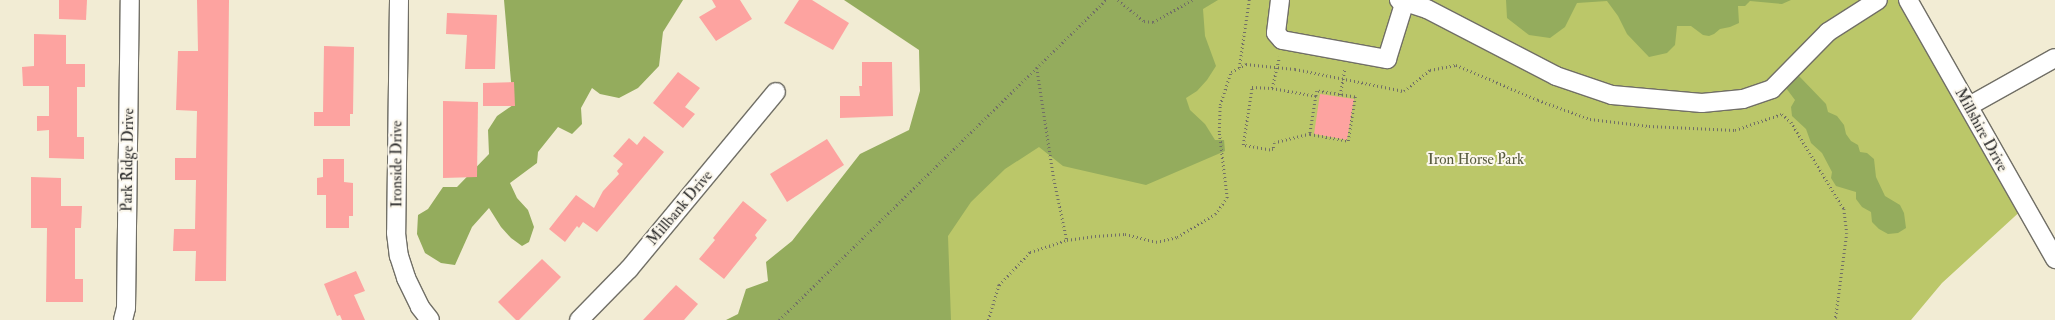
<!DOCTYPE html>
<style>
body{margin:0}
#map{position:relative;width:2055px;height:320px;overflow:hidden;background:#f2ecd4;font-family:"IM FELL Double Pica",serif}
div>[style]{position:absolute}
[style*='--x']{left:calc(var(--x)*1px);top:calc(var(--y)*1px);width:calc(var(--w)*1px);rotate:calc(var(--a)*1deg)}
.green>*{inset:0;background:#bbc769}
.forest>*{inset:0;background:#94ac5d}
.building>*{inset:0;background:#fda3a0}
.path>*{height:2.5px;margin-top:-1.25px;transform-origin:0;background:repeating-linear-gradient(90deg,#716f66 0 1px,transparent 0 4px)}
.roads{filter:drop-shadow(1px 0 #716f66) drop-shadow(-1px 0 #716f66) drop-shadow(0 1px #716f66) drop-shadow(0 -1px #716f66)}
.minor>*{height:18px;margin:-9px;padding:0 9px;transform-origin:9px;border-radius:9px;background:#fff}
span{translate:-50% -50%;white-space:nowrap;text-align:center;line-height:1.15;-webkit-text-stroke:4px #fbf7ec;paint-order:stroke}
.street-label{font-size:15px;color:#2b2b2b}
.park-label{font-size:15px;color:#565a3e}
</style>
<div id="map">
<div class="green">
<i style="clip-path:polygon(1161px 0,1908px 0,2025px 207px,1942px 283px,1911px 320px,928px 320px,929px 222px)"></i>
</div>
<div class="forest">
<i style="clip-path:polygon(504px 0,683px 0,663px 32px,659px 66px,638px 88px,619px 98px,600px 94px,592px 88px,581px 108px,582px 124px,572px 134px,558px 127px,538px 152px,537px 163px,510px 183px,517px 198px,528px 210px,534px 227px,529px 242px,522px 246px,511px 238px,501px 227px,489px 208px,472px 227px,455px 265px,441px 263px,425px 253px,417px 234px,418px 215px,428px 209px,443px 187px,457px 187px,489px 154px,488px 130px,497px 116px,513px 105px)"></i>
<i style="clip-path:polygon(844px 0,1218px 0,1203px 9px,1205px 36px,1216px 66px,1207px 80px,1197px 91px,1186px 98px,1190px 110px,1205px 124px,1215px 140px,1224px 140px,1225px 151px,1146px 185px,1063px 166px,1039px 147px,1005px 169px,971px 202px,948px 236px,951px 320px,726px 320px,738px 314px,746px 289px,768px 281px,766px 262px,792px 241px,860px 154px,909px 130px,920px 91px,919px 50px)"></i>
<i style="clip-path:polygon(1506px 0,1791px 0,1782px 4px,1750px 1px,1745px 6px,1738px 6px,1739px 23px,1730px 27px,1720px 29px,1714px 34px,1709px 36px,1703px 35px,1691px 26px,1677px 26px,1675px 45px,1667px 53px,1649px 57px,1627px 34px,1618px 16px,1607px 1px,1577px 3px,1565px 27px,1550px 38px,1529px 35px,1507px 18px)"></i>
<i style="clip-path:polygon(1799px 76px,1826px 104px,1828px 112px,1837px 116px,1844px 125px,1846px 134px,1851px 141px,1858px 145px,1860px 152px,1867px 153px,1874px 159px,1876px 177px,1885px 196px,1900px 205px,1904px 213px,1906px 228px,1898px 233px,1888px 234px,1879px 229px,1872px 222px,1871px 212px,1862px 207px,1856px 199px,1856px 192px,1836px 186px,1831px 178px,1832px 172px,1822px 153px,1811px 143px,1806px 129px,1792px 116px,1791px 107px,1795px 100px,1786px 88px,1791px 79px)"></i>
</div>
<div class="building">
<i style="clip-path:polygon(59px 0,87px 0,86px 20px,59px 19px)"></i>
<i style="clip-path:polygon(197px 0,229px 0,226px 281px,195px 281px,196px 251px,173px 251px,174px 229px,195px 229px,196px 180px,175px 180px,175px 158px,196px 158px,197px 111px,176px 110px,178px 51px,198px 51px)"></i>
<i style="clip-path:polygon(712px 0,740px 0,752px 19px,716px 41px,699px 17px,716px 7px)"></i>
<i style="clip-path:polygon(799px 0,812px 0,849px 23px,833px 50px,784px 23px)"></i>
<i style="clip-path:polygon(447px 13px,497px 15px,495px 69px,465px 69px,467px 35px,446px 34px)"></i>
<i style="clip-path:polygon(34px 34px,66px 35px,66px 64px,85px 64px,85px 87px,77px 87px,77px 137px,84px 137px,84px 159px,49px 158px,49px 130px,37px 131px,37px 116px,49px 116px,49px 86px,23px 86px,22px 67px,34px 66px)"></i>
<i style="clip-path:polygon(324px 46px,354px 47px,353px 114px,350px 114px,350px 126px,314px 126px,314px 112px,323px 112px)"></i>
<i style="clip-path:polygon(862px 62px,892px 62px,893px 116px,840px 118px,840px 96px,860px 96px,859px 86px,862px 86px)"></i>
<i style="clip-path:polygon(678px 72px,700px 88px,685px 107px,695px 114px,683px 128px,653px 103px)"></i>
<i style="clip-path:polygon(514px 82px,515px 106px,483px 106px,483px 83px)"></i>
<i style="clip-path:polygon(1320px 94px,1354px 99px,1347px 140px,1314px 134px)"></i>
<i style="clip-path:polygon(443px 101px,478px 102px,477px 177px,443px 178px)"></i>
<i style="clip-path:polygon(644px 136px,664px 152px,597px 232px,583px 222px,579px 228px,577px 226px,565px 242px,549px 229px,576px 195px,594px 208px,603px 191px,619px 174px,617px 171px,623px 164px,613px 156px,629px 138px,637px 145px)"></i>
<i style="clip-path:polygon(827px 139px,844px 165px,787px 202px,770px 174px)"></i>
<i style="clip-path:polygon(323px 159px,344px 159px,344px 182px,353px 183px,353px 216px,349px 216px,349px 228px,326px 228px,326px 195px,317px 195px,317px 178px,323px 177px)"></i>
<i style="clip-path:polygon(31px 177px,61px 178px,61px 206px,82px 206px,81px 228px,75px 228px,75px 279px,83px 279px,83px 302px,46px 302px,47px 228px,31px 228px)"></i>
<i style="clip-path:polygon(743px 201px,767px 220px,755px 235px,757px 238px,724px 279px,699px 259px,715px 240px,713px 238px)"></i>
<i style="clip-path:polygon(542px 259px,561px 277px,519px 320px,516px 320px,498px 302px)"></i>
<i style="clip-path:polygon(356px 271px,365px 291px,354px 295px,365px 320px,342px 320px,340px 315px,337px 316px,324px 284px)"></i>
<i style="clip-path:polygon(676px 285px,698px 304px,684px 320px,643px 320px)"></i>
</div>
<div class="path">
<i style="--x:1118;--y:0;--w:33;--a:39"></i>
<i style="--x:1144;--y:21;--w:9;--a:6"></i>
<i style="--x:1153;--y:22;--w:45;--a:-29.4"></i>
<i style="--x:1037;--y:68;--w:112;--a:81.3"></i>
<i style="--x:1054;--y:179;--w:62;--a:78"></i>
<i style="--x:1239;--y:68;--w:69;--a:-81.6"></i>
<i style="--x:1272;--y:88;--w:45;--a:10.3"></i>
<i style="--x:1316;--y:96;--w:38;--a:99"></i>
<i style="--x:1310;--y:134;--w:36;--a:166"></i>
<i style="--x:1275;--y:143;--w:6;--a:108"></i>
<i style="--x:1273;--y:149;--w:3;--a:162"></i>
<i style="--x:1270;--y:150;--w:27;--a:-170"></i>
<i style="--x:1243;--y:145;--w:59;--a:-81.2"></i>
<i style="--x:1252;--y:87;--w:20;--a:3"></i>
<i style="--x:1272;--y:88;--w:32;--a:-77"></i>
<i style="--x:1340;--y:95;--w:27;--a:-80"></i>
<i style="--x:1310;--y:134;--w:39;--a:10"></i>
<i style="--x:1348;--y:141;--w:45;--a:-81"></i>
<i style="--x:1355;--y:97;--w:38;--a:-171"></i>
<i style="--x:1317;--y:91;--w:5;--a:101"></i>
<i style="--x:779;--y:320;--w:458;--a:-44.4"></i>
<i style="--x:988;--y:320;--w:37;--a:-73"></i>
<i style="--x:999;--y:285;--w:45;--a:-46.8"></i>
<i style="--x:1030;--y:252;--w:39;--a:-18"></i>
<i style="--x:1067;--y:240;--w:28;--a:-8"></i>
<i style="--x:1095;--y:236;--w:30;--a:-4"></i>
<i style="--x:1125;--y:234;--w:32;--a:14"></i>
<i style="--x:1156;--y:242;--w:22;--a:-13"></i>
<i style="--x:1177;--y:237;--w:44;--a:-31.2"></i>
<i style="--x:1215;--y:214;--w:20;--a:-53"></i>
<i style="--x:1227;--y:198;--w:66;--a:-96.9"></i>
<i style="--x:1219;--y:132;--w:27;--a:-88"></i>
<i style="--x:1220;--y:105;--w:35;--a:-72"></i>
<i style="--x:1231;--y:72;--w:17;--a:-28"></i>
<i style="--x:1246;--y:64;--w:49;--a:5.8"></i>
<i style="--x:1295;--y:69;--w:111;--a:11.4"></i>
<i style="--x:1404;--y:91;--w:33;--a:-39"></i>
<i style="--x:1430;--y:70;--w:26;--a:-11"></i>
<i style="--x:1456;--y:65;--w:89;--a:23.1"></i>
<i style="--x:1538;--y:100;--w:55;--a:20.1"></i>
<i style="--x:1590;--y:119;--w:59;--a:6.8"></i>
<i style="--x:1649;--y:126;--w:86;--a:2.7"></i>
<i style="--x:1735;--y:130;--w:50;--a:-18.8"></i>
<i style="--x:1782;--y:114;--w:12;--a:42"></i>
<i style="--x:1791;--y:122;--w:102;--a:58.7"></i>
<i style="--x:1844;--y:209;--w:24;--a:83"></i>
<i style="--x:1847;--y:233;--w:85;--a:97.5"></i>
<i style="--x:1836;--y:317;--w:4;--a:124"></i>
</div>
<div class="roads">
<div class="minor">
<i style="--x:399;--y:0;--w:233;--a:90.7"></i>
<i style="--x:396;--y:233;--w:23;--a:83"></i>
<i style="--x:399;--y:256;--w:23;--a:72"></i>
<i style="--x:406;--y:278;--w:32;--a:64"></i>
<i style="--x:420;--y:307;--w:16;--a:52"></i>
<i style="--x:1280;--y:0;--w:33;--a:97"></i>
<i style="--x:1276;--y:33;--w:9;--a:49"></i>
<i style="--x:1282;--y:40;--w:107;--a:10.3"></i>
<i style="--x:1387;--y:59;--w:61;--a:-72.8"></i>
<i style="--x:1399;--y:0;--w:29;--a:18"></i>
<i style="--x:1427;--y:9;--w:145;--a:27.4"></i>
<i style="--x:1556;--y:76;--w:59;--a:18.7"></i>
<i style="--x:1612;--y:95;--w:90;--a:5.1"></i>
<i style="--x:1702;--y:103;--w:41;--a:-5.6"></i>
<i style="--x:1743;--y:99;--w:31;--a:-19"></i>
<i style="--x:1772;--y:89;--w:80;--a:-45.5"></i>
<i style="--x:1828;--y:32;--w:59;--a:-32.6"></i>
<i style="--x:1908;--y:0;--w:298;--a:60.4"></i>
<i style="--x:1969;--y:106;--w:98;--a:-29.2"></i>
<i style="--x:123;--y:320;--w:12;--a:-76"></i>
<i style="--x:126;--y:308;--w:308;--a:-89.3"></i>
<i style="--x:579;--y:320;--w:71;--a:-45.6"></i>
<i style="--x:629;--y:269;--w:230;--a:-50.3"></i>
</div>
</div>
<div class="street-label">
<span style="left:1981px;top:130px;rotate:61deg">Millshire Drive</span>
<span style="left:128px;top:160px;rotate:-89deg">Park Ridge Drive</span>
<span style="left:397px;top:164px;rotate:-90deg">Ironside Drive</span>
<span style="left:680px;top:208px;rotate:-50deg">Millbank Drive</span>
</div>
<div class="park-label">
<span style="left:1476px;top:160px">Iron Horse Park</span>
</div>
</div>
